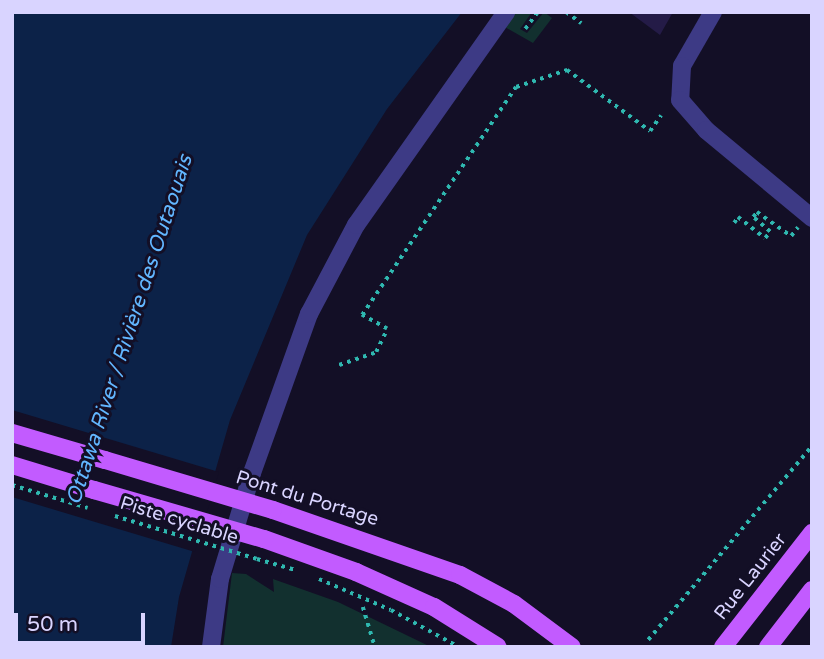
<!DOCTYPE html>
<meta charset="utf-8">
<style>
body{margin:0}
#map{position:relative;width:824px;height:659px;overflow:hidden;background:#130f26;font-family:"Varela Round",sans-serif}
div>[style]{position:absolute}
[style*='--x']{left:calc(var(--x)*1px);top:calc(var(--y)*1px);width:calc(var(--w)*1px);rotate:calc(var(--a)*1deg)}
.green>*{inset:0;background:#12302f}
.water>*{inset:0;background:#0c2248}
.pier>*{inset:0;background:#130f26}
.building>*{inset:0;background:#241b47}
.path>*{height:3.5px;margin-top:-1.75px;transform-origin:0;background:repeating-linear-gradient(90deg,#2fb8b0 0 3.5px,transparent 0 8.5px)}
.minor>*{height:18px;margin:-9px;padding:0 9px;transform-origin:9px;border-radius:9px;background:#3d3a85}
.major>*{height:18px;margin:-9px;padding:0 9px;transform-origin:9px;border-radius:9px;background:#c25bff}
.path-bridge>*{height:3.5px;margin-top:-1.75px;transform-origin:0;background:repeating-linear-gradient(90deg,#2fb8b0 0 3.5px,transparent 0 8.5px)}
.major-bridge>*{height:18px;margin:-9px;padding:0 9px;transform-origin:9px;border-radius:9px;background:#c25bff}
span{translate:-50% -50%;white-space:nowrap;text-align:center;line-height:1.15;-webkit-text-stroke:6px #130f26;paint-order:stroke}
.street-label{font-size:19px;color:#d9d4ff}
.water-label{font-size:21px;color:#62b6ff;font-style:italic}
.frame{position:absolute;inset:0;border:14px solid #d9d4ff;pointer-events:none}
.scale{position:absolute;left:14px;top:613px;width:131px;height:32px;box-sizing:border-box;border:4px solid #d9d4ff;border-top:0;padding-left:9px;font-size:21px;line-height:24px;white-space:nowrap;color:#d9d4ff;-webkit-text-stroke:5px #130f26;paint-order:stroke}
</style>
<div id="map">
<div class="green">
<i style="clip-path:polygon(514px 12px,532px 12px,520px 29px,527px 33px,544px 12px,552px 18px,533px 43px,503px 26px)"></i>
<i style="clip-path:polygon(232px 573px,246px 574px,274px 592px,273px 579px,338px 602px,431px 647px,223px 647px)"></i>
</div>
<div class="water">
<i style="clip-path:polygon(12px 12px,462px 12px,387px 109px,307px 235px,230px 420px,179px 597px,171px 647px,12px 647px)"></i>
</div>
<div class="pier">
<i style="clip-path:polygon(12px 410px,219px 472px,195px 552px,12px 497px)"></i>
</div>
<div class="building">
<i style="clip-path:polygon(629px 12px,673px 12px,660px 35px)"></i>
</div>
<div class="path">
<i style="--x:566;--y:12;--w:19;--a:36"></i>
<i style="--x:525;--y:29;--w:21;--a:-53"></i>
<i style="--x:734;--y:223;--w:7;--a:-56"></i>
<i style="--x:738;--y:217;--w:34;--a:38"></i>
<i style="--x:765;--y:238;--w:8;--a:-50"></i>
<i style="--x:770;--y:232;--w:23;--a:-139"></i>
<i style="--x:753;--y:217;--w:6;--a:-51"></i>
<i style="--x:757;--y:212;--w:42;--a:35.2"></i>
<i style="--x:791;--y:236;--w:11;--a:-52"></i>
<i style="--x:339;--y:365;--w:39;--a:-19"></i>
<i style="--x:376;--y:352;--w:25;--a:-64"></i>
<i style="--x:387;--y:329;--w:29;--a:-151"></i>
<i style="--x:362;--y:315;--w:275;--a:-56"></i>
<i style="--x:516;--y:87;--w:54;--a:-18.4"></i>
<i style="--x:567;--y:70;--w:103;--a:36.3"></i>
<i style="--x:650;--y:131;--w:19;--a:-55"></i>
<i style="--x:257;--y:559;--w:40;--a:16"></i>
<i style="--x:319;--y:579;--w:78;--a:23.3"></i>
<i style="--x:391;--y:610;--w:77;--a:28.6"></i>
<i style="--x:363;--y:607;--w:42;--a:73.3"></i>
<i style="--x:648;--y:640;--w:254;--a:-49.8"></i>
</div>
<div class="minor">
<i style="--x:713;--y:12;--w:62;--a:119.9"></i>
<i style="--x:682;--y:66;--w:34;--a:93"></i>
<i style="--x:680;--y:100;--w:40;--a:49"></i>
<i style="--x:706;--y:130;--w:138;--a:39.7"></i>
<i style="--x:211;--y:647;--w:69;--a:-82.5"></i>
<i style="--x:220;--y:579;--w:111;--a:-73.2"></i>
<i style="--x:252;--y:473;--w:169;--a:-70.3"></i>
<i style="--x:309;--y:314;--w:101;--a:-62.2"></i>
<i style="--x:356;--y:225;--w:261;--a:-54.8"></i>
</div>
<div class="major">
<i style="--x:12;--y:433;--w:97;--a:16.2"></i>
<i style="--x:12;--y:465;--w:86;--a:17"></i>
<i style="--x:273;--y:510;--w:198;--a:19.2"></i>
<i style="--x:460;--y:575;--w:61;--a:28.2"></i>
<i style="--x:514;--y:604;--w:72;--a:36.6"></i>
<i style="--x:264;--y:539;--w:98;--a:19.7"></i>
<i style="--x:356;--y:572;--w:85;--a:24.2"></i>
<i style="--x:434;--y:607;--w:75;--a:32"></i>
<i style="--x:723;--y:647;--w:145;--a:-52"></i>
<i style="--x:768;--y:647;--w:72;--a:-52.3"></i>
</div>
<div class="path-bridge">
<i style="--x:12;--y:485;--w:79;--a:16.8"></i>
<i style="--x:115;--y:516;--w:148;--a:16.8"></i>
</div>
<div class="major-bridge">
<i style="--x:105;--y:460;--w:175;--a:16.6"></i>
<i style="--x:94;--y:490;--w:177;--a:16.1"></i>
</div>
<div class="street-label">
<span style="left:307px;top:499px;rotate:17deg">Pont du Portage</span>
<span style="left:179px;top:521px;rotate:17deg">Piste cyclable</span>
<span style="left:751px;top:577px;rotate:-52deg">Rue Laurier</span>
</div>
<div class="water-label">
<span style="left:130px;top:330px;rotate:-72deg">Ottawa River / Rivière des Outaouais</span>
</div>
<div class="frame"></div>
<div class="scale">50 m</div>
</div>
